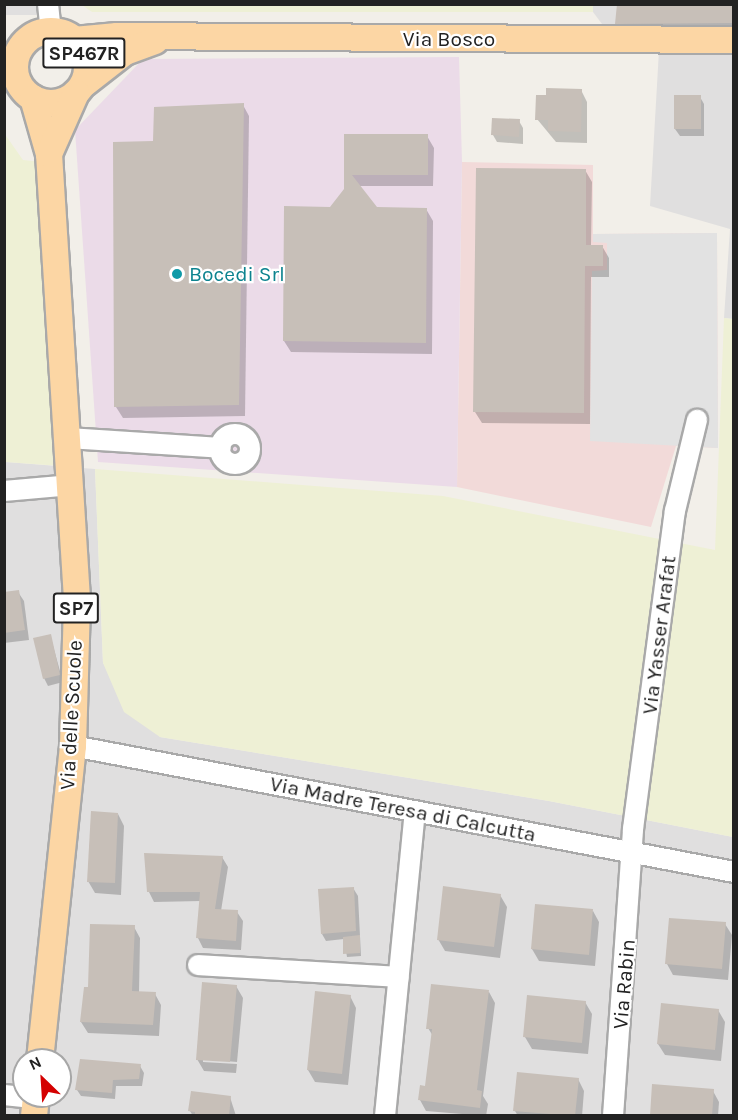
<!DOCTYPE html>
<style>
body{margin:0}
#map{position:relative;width:738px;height:1120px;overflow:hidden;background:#f2efe9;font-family:Karla,sans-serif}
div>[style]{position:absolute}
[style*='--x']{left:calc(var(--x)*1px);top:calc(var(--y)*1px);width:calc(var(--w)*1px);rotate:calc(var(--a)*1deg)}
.residential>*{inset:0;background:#e0dfdf}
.commercial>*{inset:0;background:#f2dad9}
.industrial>*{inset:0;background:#ebdbe8}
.farmland>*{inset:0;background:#eef0d5}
.parking>*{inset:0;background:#e2e2e2}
.shadow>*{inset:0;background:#0003}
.building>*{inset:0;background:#c7bfb8}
.roads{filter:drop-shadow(2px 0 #a9a9a9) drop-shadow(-2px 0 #a9a9a9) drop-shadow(0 2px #a9a9a9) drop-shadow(0 -2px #a9a9a9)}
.minor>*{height:20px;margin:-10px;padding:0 10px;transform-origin:10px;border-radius:10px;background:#fff}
.minor>.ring{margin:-10px;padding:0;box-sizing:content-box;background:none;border:20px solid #fff;border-radius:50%}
.major>*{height:26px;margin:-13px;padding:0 13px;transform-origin:13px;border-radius:13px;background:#fcd6a4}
.major>.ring{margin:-13px;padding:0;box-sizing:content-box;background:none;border:26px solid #fcd6a4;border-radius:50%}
.dots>*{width:16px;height:16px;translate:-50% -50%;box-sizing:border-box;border:3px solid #fff;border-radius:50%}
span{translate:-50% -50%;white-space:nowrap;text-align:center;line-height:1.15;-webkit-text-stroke:4.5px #fff;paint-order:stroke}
.shield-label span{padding:2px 4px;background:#fff;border:2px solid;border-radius:4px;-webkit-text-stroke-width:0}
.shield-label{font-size:20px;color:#222;font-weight:700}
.street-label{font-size:21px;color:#222}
.culture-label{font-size:21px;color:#0d838f}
.left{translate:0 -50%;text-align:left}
.frame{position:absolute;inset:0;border:6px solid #222;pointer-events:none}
.north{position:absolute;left:12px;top:1048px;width:60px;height:60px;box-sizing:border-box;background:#fff;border:2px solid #a7a7a7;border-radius:50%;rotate:335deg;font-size:16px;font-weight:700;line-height:24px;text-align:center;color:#222}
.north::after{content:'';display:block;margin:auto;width:21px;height:27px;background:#d40000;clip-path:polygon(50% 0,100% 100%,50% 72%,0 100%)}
</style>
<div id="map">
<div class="residential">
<i style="clip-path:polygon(5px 5px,50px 5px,50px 15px,5px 15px)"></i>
<i style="clip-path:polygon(593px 5px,733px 5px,733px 319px,724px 318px,730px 229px,650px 206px,660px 33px,614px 40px,593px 12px)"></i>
<i style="clip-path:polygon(evenodd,4px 456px,6px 462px,95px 469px,103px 663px,160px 737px,549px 801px,733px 837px,733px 1115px,5px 1115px,4px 456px,24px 1060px,60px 1060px,60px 1096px,24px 1096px,24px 1060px)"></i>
</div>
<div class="commercial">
<i style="clip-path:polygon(462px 162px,593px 165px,593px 234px,717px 233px,718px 448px,676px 446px,651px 527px,457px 487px)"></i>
</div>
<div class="industrial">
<i style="clip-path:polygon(459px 57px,462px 162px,457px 487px,98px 462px,75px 130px,143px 59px)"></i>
</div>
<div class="farmland">
<i style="clip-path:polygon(593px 5px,593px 12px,92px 12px,82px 5px)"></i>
<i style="clip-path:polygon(4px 133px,23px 160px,42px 162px,61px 466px,6px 462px,5px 456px)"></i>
<i style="clip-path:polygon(724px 318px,733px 319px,733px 837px,549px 801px,160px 737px,124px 712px,103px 663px,95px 469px,443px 496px,715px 550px)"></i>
</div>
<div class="parking">
<i style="clip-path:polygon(717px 233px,718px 448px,590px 441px,592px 271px,607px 270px,607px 243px,593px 242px,593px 234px)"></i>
</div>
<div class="shadow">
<i style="clip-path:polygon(734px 4px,734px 38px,625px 39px,617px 24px)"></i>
<i style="clip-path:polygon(581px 90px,587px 102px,587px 143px,556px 142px,537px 119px)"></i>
<i style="clip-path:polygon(700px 97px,704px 104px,704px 136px,680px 136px,675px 129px)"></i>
<i style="clip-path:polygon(243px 105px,249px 116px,245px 416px,123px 418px,116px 407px,154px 143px)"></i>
<i style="clip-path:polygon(519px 121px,523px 128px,523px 144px,497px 142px,493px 135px)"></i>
<i style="clip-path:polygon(345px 136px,427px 136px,434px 148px,433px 186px,359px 186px,377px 209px,426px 209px,433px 221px,432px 354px,291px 352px,284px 341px,331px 208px,345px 190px)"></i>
<i style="clip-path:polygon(585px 170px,592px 182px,591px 246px,602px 246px,609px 258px,609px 277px,591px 277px,590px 424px,482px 423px,475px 412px)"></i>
<i style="clip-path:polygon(18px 592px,24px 601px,29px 640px,4px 643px,4px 594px)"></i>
<i style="clip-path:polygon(50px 635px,63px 682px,48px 686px,44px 678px)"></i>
<i style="clip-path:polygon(118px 814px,124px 826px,121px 895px,95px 893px,88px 881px)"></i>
<i style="clip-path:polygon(222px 857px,228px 867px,221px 911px,237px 912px,243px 921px,241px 950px,203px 948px,198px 938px,201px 901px,154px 902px,149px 892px)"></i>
<i style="clip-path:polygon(353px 888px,358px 896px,361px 956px,347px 957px,344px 939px,326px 941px,322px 934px)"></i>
<i style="clip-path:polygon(500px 895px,507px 907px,500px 958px,445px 951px,438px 939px)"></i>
<i style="clip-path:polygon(593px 911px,599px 922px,595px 966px,539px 961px,532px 949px)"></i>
<i style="clip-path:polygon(725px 924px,732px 935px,728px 980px,673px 975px,667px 964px)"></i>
<i style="clip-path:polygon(134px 927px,140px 938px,139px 993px,155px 994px,161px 1005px,159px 1036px,88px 1033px,81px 1022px,90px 989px)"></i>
<i style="clip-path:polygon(236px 986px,243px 998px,237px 1062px,203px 1059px,203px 1062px,237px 1064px,236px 1073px,204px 1071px,197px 1059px)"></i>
<i style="clip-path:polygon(489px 992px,495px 1003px,483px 1096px,488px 1104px,486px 1116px,426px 1111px,420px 1100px,426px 1087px,433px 1036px,428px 1028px)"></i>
<i style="clip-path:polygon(350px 996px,356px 1008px,348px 1085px,315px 1082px,308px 1070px)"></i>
<i style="clip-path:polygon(585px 1002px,592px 1014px,588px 1054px,532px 1049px,525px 1037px)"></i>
<i style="clip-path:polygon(718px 1010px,725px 1022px,721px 1061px,665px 1055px,658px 1044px)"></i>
<i style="clip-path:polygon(140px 1066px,144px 1073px,142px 1086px,116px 1086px,115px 1099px,81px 1096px,77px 1090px)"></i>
<i style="clip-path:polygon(578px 1079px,584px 1091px,582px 1116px,518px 1116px,515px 1111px)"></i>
<i style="clip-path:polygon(713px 1091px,719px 1102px,718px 1116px,651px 1116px)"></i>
<i style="clip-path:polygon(230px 1097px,236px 1116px,193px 1116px,190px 1111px)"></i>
</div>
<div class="building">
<i style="clip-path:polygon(617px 4px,734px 4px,734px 23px,615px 24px)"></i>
<i style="clip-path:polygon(546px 88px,582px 89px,581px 132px,548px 131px,548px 120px,535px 120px,536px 95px,546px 95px)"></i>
<i style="clip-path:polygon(674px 95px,701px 95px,701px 129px,674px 129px)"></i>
<i style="clip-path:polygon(244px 103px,239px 405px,114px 407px,113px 142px,153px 141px,154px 107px)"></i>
<i style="clip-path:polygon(492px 118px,520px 119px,519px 137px,491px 135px)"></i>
<i style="clip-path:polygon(344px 134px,428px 134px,428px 175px,352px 175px,377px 207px,427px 208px,426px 343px,283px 341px,284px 206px,330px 207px,344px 189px)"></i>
<i style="clip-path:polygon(476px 168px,586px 169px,586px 245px,603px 245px,603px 266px,585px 266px,584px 413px,473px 412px)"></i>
<i style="clip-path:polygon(19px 590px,25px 630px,4px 633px,4px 592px)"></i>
<i style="clip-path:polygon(51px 634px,60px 675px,43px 679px,33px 638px)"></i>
<i style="clip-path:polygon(91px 811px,118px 813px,115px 883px,87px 882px)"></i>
<i style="clip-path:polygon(144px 853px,223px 856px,215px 909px,238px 910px,236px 941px,196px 938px,200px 892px,147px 892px)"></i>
<i style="clip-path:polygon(443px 886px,501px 894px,494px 947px,437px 940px)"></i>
<i style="clip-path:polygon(354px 887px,356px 931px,321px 934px,318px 889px)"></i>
<i style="clip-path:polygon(535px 904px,593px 909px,589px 955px,531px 949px)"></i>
<i style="clip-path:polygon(669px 918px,726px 922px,722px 969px,665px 964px)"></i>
<i style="clip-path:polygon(90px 924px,135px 925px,132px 991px,156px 992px,153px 1025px,80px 1022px,84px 987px,88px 987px)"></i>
<i style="clip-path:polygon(360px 935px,360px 953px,343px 954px,343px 937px)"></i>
<i style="clip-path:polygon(202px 982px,237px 985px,230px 1062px,196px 1060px)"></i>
<i style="clip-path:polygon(431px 984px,489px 990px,477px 1090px,482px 1091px,480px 1108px,418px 1100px,420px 1085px,425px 1086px,432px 1029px,426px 1029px)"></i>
<i style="clip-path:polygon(315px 991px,351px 995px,342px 1074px,307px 1070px)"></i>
<i style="clip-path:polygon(527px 995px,586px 1001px,582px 1043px,523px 1037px)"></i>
<i style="clip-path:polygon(661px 1003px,719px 1009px,715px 1050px,657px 1044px)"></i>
<i style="clip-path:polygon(80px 1059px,141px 1064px,139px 1079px,113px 1080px,112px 1093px,75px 1090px)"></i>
<i style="clip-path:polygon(517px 1072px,579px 1078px,575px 1116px,513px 1111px)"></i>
<i style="clip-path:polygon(652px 1084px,714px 1089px,712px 1116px,650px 1116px)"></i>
<i style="clip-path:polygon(191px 1091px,231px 1096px,229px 1116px,195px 1116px,195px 1112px,188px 1111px)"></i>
</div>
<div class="roads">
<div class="minor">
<i style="--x:48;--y:4;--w:27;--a:84"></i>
<i class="ring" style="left:220px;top:434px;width:10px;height:10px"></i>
<i style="--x:68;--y:438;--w:153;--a:3.7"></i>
<i style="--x:4;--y:491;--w:68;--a:-5"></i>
<i style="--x:73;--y:746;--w:673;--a:10.79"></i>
<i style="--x:198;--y:965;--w:201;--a:3.4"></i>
<i style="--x:4;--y:1095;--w:31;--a:6"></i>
<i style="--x:385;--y:1116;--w:306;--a:-84.4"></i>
<i style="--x:613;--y:1116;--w:288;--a:-86"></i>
<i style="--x:633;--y:829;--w:321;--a:-82.5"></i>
<i style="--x:675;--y:511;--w:94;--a:-76.4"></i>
</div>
<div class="major">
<i class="ring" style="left:15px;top:31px;width:46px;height:46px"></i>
<i style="--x:74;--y:40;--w:43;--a:-5.3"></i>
<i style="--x:117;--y:36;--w:617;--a:0.37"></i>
<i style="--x:84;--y:84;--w:52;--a:-38"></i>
<i style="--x:125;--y:52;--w:32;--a:-20"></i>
<i style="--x:33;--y:98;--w:58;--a:74.1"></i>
<i style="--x:49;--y:154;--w:450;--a:86.4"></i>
<i style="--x:77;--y:603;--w:143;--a:91.6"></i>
<i style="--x:73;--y:746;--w:316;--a:96"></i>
<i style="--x:49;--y:154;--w:67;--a:-66.1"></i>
<i style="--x:34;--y:1116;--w:20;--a:-84"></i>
</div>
</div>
<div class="dots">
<i style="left:177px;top:274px;background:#0f9aa8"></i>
</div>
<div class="shield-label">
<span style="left:84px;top:53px">SP467R</span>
<span style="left:76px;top:608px">SP7</span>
</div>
<div class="street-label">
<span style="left:449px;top:39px">Via Bosco</span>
<span style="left:659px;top:635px;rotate:-83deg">Via Yasser Arafat</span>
<span style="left:71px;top:715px;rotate:-87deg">Via delle Scuole</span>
<span style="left:403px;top:809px;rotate:11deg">Via Madre Teresa di Calcutta</span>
<span style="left:624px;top:984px;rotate:-85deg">Via Rabin</span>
</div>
<div class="culture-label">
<span class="left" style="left:189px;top:274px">Bocedi Srl</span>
</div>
<div class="frame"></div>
<div class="north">N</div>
</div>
